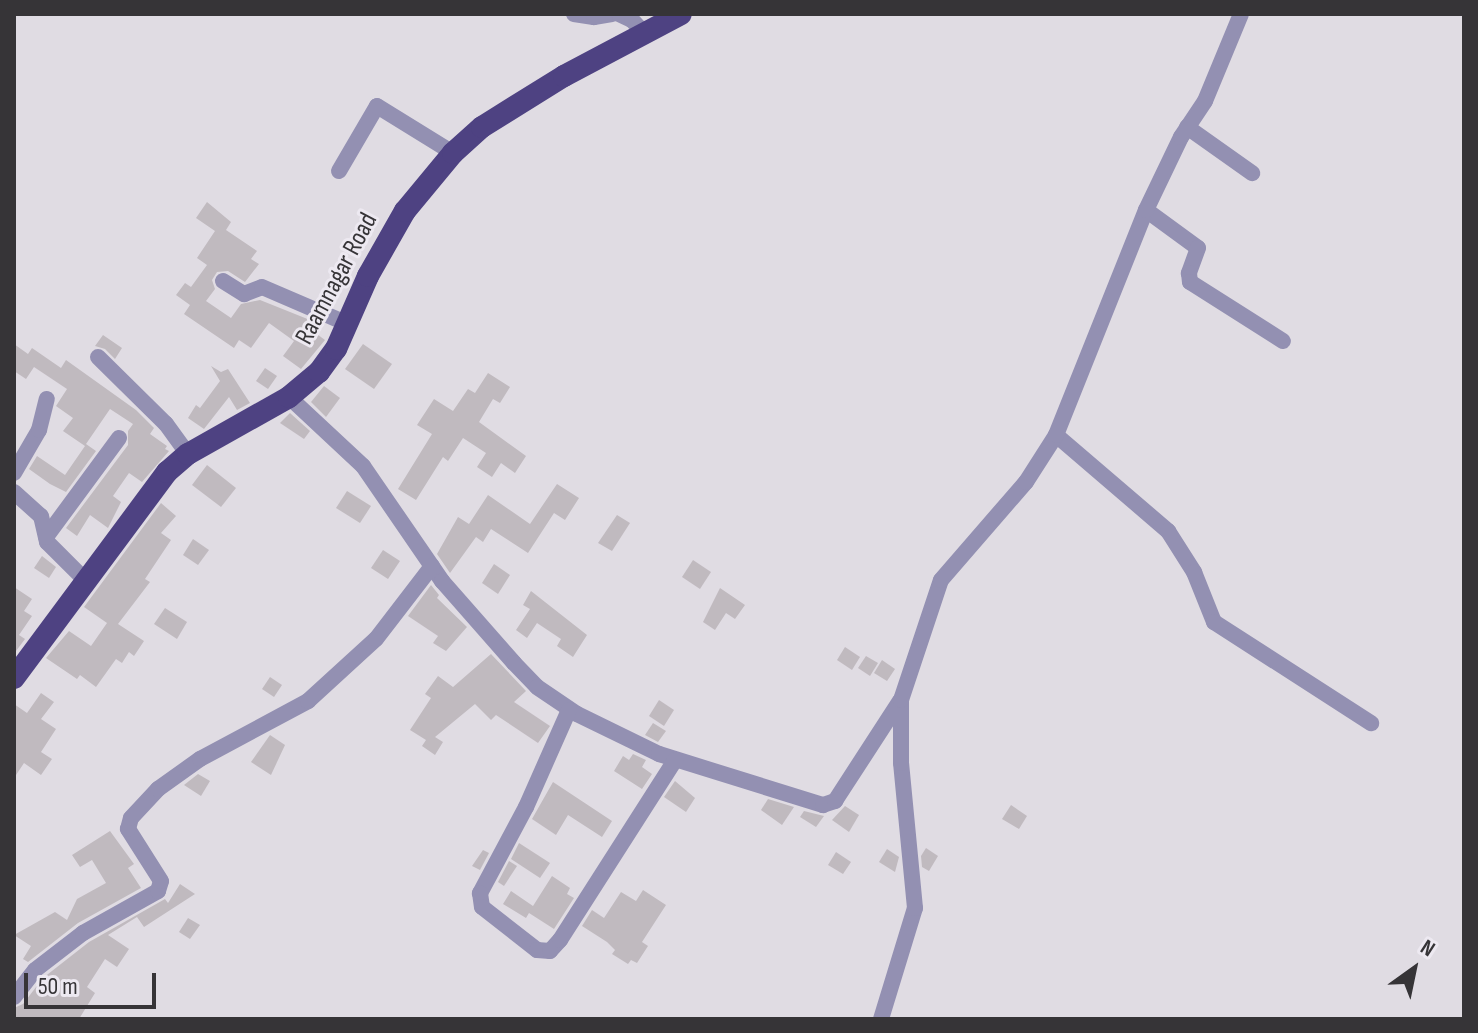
<!DOCTYPE html>
<style>
body{margin:0}
#map{position:relative;width:1478px;height:1033px;overflow:hidden;background:#e0dce3;font-family:"Sofia Sans Condensed",sans-serif}
div>[style]{position:absolute}
[style*='--x']{left:calc(var(--x)*1px);top:calc(var(--y)*1px);width:calc(var(--w)*1px);rotate:calc(var(--a)*1deg)}
.building>*{inset:0;background:#c0babf}
.minor>*{height:16px;margin:-8px;padding:0 8px;transform-origin:8px;border-radius:8px;background:#9390b2}
.trunk>*{height:22px;margin:-11px;padding:0 11px;transform-origin:11px;border-radius:11px;background:#4e4282}
span{translate:-50% -50%;white-space:nowrap;text-align:center;line-height:1.15;-webkit-text-stroke:6px #ede9f1;paint-order:stroke}
.street-label{font-size:26px;color:#363437}
.frame{position:absolute;inset:0;border:16px solid #363437;pointer-events:none}
.north{position:absolute;left:1374px;top:929px;width:80px;height:80px;-webkit-text-stroke:6px #ede9f1;paint-order:stroke;rotate:33deg;font-size:22px;font-weight:700;line-height:32px;text-align:center;color:#363437}
.north::after{content:'';display:block;margin:auto;width:28px;height:36px;background:#363437;clip-path:polygon(50% 0,100% 100%,50% 72%,0 100%)}
.scale{position:absolute;left:24px;top:973px;width:132px;height:36px;box-sizing:border-box;border:4px solid #363437;border-top:0;padding-left:10px;font-size:24px;line-height:28px;white-space:nowrap;color:#363437;-webkit-text-stroke:6px #ede9f1;paint-order:stroke}
</style>
<div id="map">
<div class="building">
<i style="clip-path:polygon(207px 202px,231px 222px,226px 230px,257px 251px,251px 259px,259px 264px,245px 282px,228px 271px,217px 272px,212px 280px,215px 289px,206px 301px,231px 318px,241px 304px,260px 300px,315px 322px,310px 329px,325px 340px,301px 369px,283px 356px,294px 341px,269px 323px,251px 348px,239px 340px,234px 348px,184px 314px,190px 305px,176px 295px,185px 283px,191px 287px,207px 265px,197px 258px,215px 231px,196px 218px)"></i>
<i style="clip-path:polygon(103px 335px,122px 348px,115px 359px,105px 349px,95px 346px)"></i>
<i style="clip-path:polygon(14px 344px,28px 354px,32px 348px,61px 368px,66px 360px,136px 410px,154px 428px,150px 434px,167px 446px,165px 449px,169px 451px,142px 482px,129px 473px,113px 496px,121px 502px,108px 528px,90px 515px,77px 536px,66px 528px,128px 445px,128px 431px,133px 424px,110px 409px,86px 444px,96px 451px,66px 492px,50px 484px,29px 469px,37px 456px,65px 475px,85px 446px,63px 431px,73px 418px,56px 406px,67px 389px,34px 367px,26px 379px,14px 371px)"></i>
<i style="clip-path:polygon(363px 344px,392px 364px,374px 389px,345px 369px)"></i>
<i style="clip-path:polygon(211px 366px,221px 372px,228px 369px,250px 403px,237px 410px,229px 397px,204px 429px,188px 418px,196px 405px,200px 408px,220px 381px)"></i>
<i style="clip-path:polygon(265px 368px,277px 376px,268px 389px,256px 381px)"></i>
<i style="clip-path:polygon(488px 373px,510px 387px,500px 403px,493px 399px,479px 422px,526px 456px,515px 473px,501px 463px,492px 477px,477px 467px,486px 453px,463px 438px,448px 461px,443px 457px,416px 500px,398px 489px,432px 434px,417px 425px,434px 399px,453px 411px,468px 389px,475px 393px)"></i>
<i style="clip-path:polygon(324px 386px,340px 398px,326px 417px,311px 402px)"></i>
<i style="clip-path:polygon(290px 413px,310px 431px,304px 439px,280px 423px)"></i>
<i style="clip-path:polygon(207px 465px,236px 488px,221px 507px,192px 485px)"></i>
<i style="clip-path:polygon(557px 484px,579px 498px,565px 520px,554px 513px,528px 553px,491px 529px,483px 542px,476px 537px,450px 573px,437px 554px,458px 517px,469px 524px,488px 495px,530px 524px)"></i>
<i style="clip-path:polygon(347px 491px,371px 506px,360px 523px,336px 508px)"></i>
<i style="clip-path:polygon(161px 503px,176px 516px,161px 533px,171px 540px,145px 579px,150px 582px,118px 624px,144px 641px,134px 656px,129px 652px,122px 663px,116px 659px,96px 687px,80px 675px,77px 679px,46px 658px,69px 631px,91px 646px,107px 623px,84px 607px)"></i>
<i style="clip-path:polygon(617px 515px,630px 523px,612px 551px,598px 543px)"></i>
<i style="clip-path:polygon(193px 539px,209px 550px,198px 565px,183px 555px)"></i>
<i style="clip-path:polygon(383px 550px,400px 561px,388px 579px,371px 568px)"></i>
<i style="clip-path:polygon(42px 556px,56px 567px,49px 578px,34px 568px)"></i>
<i style="clip-path:polygon(693px 560px,711px 572px,700px 589px,682px 577px)"></i>
<i style="clip-path:polygon(494px 564px,510px 575px,498px 594px,482px 583px)"></i>
<i style="clip-path:polygon(431px 585px,439px 595px,437px 598px,467px 627px,446px 651px,433px 643px,438px 636px,408px 616px)"></i>
<i style="clip-path:polygon(14px 587px,32px 599px,24px 611px,32px 616px,19px 635px,25px 639px,16px 651px)"></i>
<i style="clip-path:polygon(720px 588px,745px 605px,735px 619px,726px 613px,715px 630px,703px 622px)"></i>
<i style="clip-path:polygon(531px 591px,587px 635px,573px 657px,557px 646px,561px 639px,537px 623px,527px 638px,516px 630px,530px 609px,523px 605px)"></i>
<i style="clip-path:polygon(165px 608px,187px 622px,177px 639px,154px 624px)"></i>
<i style="clip-path:polygon(845px 647px,860px 657px,852px 670px,837px 660px)"></i>
<i style="clip-path:polygon(491px 654px,526px 691px,514px 702px,550px 726px,538px 743px,496px 715px,491px 720px,475px 704px,435px 737px,443px 742px,435px 755px,422px 746px,426px 740px,410px 730px,431px 698px,425px 694px,438px 676px,453px 687px)"></i>
<i style="clip-path:polygon(866px 656px,878px 663px,870px 676px,858px 668px)"></i>
<i style="clip-path:polygon(882px 660px,895px 669px,887px 681px,874px 673px)"></i>
<i style="clip-path:polygon(270px 677px,282px 685px,274px 697px,262px 689px)"></i>
<i style="clip-path:polygon(41px 693px,54px 702px,41px 719px,56px 729px,41px 752px,52px 759px,41px 775px,24px 763px,14px 778px,14px 704px,27px 713px)"></i>
<i style="clip-path:polygon(659px 700px,674px 710px,664px 726px,649px 716px)"></i>
<i style="clip-path:polygon(653px 723px,666px 731px,658px 742px,645px 735px)"></i>
<i style="clip-path:polygon(270px 735px,285px 745px,271px 775px,251px 762px)"></i>
<i style="clip-path:polygon(633px 754px,646px 760px,642px 767px,652px 774px,642px 789px,614px 771px,623px 756px,629px 760px)"></i>
<i style="clip-path:polygon(198px 774px,210px 781px,201px 796px,184px 785px)"></i>
<i style="clip-path:polygon(675px 781px,695px 798px,686px 812px,664px 797px)"></i>
<i style="clip-path:polygon(553px 782px,612px 821px,602px 837px,568px 815px,556px 835px,532px 819px)"></i>
<i style="clip-path:polygon(768px 799px,794px 807px,782px 825px,761px 810px)"></i>
<i style="clip-path:polygon(1011px 805px,1027px 816px,1019px 829px,1002px 819px)"></i>
<i style="clip-path:polygon(845px 806px,859px 815px,849px 832px,832px 820px)"></i>
<i style="clip-path:polygon(804px 811px,824px 816px,816px 827px,800px 817px)"></i>
<i style="clip-path:polygon(110px 831px,134px 864px,128px 868px,141px 888px,78px 923px,28px 962px,23px 959px,31px 946px,14px 935px,55px 912px,67px 920px,77px 899px,106px 883px,92px 860px,80px 867px,72px 855px)"></i>
<i style="clip-path:polygon(519px 843px,550px 863px,540px 878px,511px 859px)"></i>
<i style="clip-path:polygon(926px 848px,938px 856px,929px 871px,922px 867px,921px 856px)"></i>
<i style="clip-path:polygon(887px 849px,899px 857px,895px 872px,879px 862px)"></i>
<i style="clip-path:polygon(483px 850px,489px 853px,480px 870px,472px 866px)"></i>
<i style="clip-path:polygon(836px 852px,851px 862px,843px 874px,828px 865px)"></i>
<i style="clip-path:polygon(509px 861px,517px 866px,504px 886px,498px 882px)"></i>
<i style="clip-path:polygon(552px 876px,570px 888px,567px 894px,574px 898px,554px 929px,529px 913px,526px 918px,503px 904px,511px 891px,533px 906px)"></i>
<i style="clip-path:polygon(180px 884px,195px 894px,144px 927px,137px 917px,108px 935px,129px 949px,117px 967px,105px 959px,87px 987px,95px 993px,79px 1019px,14px 1019px,14px 1008px,23px 1004px,43px 978px,89px 942px,165px 899px,168px 903px)"></i>
<i style="clip-path:polygon(643px 890px,666px 905px,642px 942px,648px 946px,637px 963px,631px 960px,628px 964px,612px 954px,615px 950px,607px 942px,582px 926px,592px 910px,604px 918px,621px 892px,636px 901px)"></i>
<i style="clip-path:polygon(188px 918px,200px 925px,190px 939px,179px 932px)"></i>
</div>
<div class="minor">
<i style="--x:574;--y:14;--w:20;--a:9"></i>
<i style="--x:594;--y:17;--w:18;--a:-9"></i>
<i style="--x:619;--y:14;--w:14;--a:25"></i>
<i style="--x:632;--y:20;--w:19;--a:47"></i>
<i style="--x:1187;--y:127;--w:80;--a:35.3"></i>
<i style="--x:339;--y:171;--w:75;--a:-59.7"></i>
<i style="--x:377;--y:106;--w:89;--a:31.7"></i>
<i style="--x:1146;--y:210;--w:64;--a:36.2"></i>
<i style="--x:1198;--y:248;--w:27;--a:110"></i>
<i style="--x:1189;--y:273;--w:9;--a:84"></i>
<i style="--x:1190;--y:282;--w:110;--a:32.4"></i>
<i style="--x:223;--y:281;--w:25;--a:32"></i>
<i style="--x:244;--y:294;--w:19;--a:-21"></i>
<i style="--x:262;--y:287;--w:94;--a:23.3"></i>
<i style="--x:98;--y:357;--w:95;--a:44.6"></i>
<i style="--x:166;--y:424;--w:37;--a:54"></i>
<i style="--x:289;--y:397;--w:101;--a:43"></i>
<i style="--x:363;--y:466;--w:140;--a:55.5"></i>
<i style="--x:442;--y:581;--w:109;--a:48.7"></i>
<i style="--x:514;--y:663;--w:33;--a:46"></i>
<i style="--x:537;--y:687;--w:48;--a:34"></i>
<i style="--x:577;--y:714;--w:91;--a:26"></i>
<i style="--x:659;--y:754;--w:172;--a:17.3"></i>
<i style="--x:823;--y:805;--w:13;--a:-18"></i>
<i style="--x:835;--y:801;--w:119;--a:-57"></i>
<i style="--x:1056;--y:435;--w:148;--a:40.6"></i>
<i style="--x:1168;--y:531;--w:49;--a:57.6"></i>
<i style="--x:1194;--y:572;--w:54;--a:68.2"></i>
<i style="--x:1214;--y:622;--w:187;--a:32.8"></i>
<i style="--x:14;--y:473;--w:50;--a:-59.8"></i>
<i style="--x:39;--y:430;--w:32;--a:-76"></i>
<i style="--x:14;--y:492;--w:36;--a:42"></i>
<i style="--x:41;--y:516;--w:27;--a:77"></i>
<i style="--x:47;--y:542;--w:54;--a:45"></i>
<i style="--x:46;--y:537;--w:123;--a:-53.6"></i>
<i style="--x:569;--y:710;--w:106;--a:113.9"></i>
<i style="--x:526;--y:807;--w:98;--a:118.1"></i>
<i style="--x:480;--y:893;--w:14;--a:82"></i>
<i style="--x:482;--y:907;--w:70;--a:38"></i>
<i style="--x:537;--y:950;--w:13;--a:4"></i>
<i style="--x:550;--y:951;--w:15;--a:-48"></i>
<i style="--x:560;--y:940;--w:214;--a:-57.4"></i>
<i style="--x:14;--y:997;--w:34;--a:-52"></i>
<i style="--x:35;--y:970;--w:61;--a:-37.6"></i>
<i style="--x:83;--y:933;--w:86;--a:-29.2"></i>
<i style="--x:158;--y:891;--w:10;--a:-73"></i>
<i style="--x:161;--y:881;--w:62;--a:-122.4"></i>
<i style="--x:128;--y:829;--w:11;--a:-75"></i>
<i style="--x:131;--y:818;--w:40;--a:-47"></i>
<i style="--x:158;--y:789;--w:52;--a:-35.5"></i>
<i style="--x:200;--y:759;--w:123;--a:-28.2"></i>
<i style="--x:308;--y:701;--w:92;--a:-42.4"></i>
<i style="--x:376;--y:639;--w:92;--a:-52.5"></i>
<i style="--x:881;--y:1019;--w:116;--a:-73"></i>
<i style="--x:915;--y:908;--w:146;--a:-95.5"></i>
<i style="--x:901;--y:763;--w:63;--a:-90"></i>
<i style="--x:901;--y:700;--w:126;--a:-71.6"></i>
<i style="--x:941;--y:580;--w:130;--a:-49.1"></i>
<i style="--x:1026;--y:482;--w:56;--a:-57.4"></i>
<i style="--x:1056;--y:435;--w:242;--a:-68.2"></i>
<i style="--x:1146;--y:210;--w:81;--a:-64.4"></i>
<i style="--x:1181;--y:137;--w:43;--a:-56.3"></i>
<i style="--x:1205;--y:101;--w:94;--a:-67.5"></i>
</div>
<div class="trunk">
<i style="--x:14;--y:678;--w:257;--a:-53.4"></i>
<i style="--x:167;--y:472;--w:28;--a:-41"></i>
<i style="--x:188;--y:454;--w:116;--a:-29.4"></i>
<i style="--x:289;--y:397;--w:39;--a:-40"></i>
<i style="--x:319;--y:372;--w:29;--a:-54"></i>
<i style="--x:336;--y:349;--w:80;--a:-66.3"></i>
<i style="--x:368;--y:276;--w:75;--a:-60.4"></i>
<i style="--x:405;--y:211;--w:75;--a:-50.4"></i>
<i style="--x:453;--y:153;--w:39;--a:-42"></i>
<i style="--x:482;--y:127;--w:97;--a:-31.9"></i>
<i style="--x:564;--y:76;--w:132;--a:-27.9"></i>
</div>
<div class="street-label">
<span style="left:337px;top:279px;rotate:-62deg">Raamnagar Road</span>
</div>
<div class="frame"></div>
<div class="north">N</div>
<div class="scale">50 m</div>
</div>
